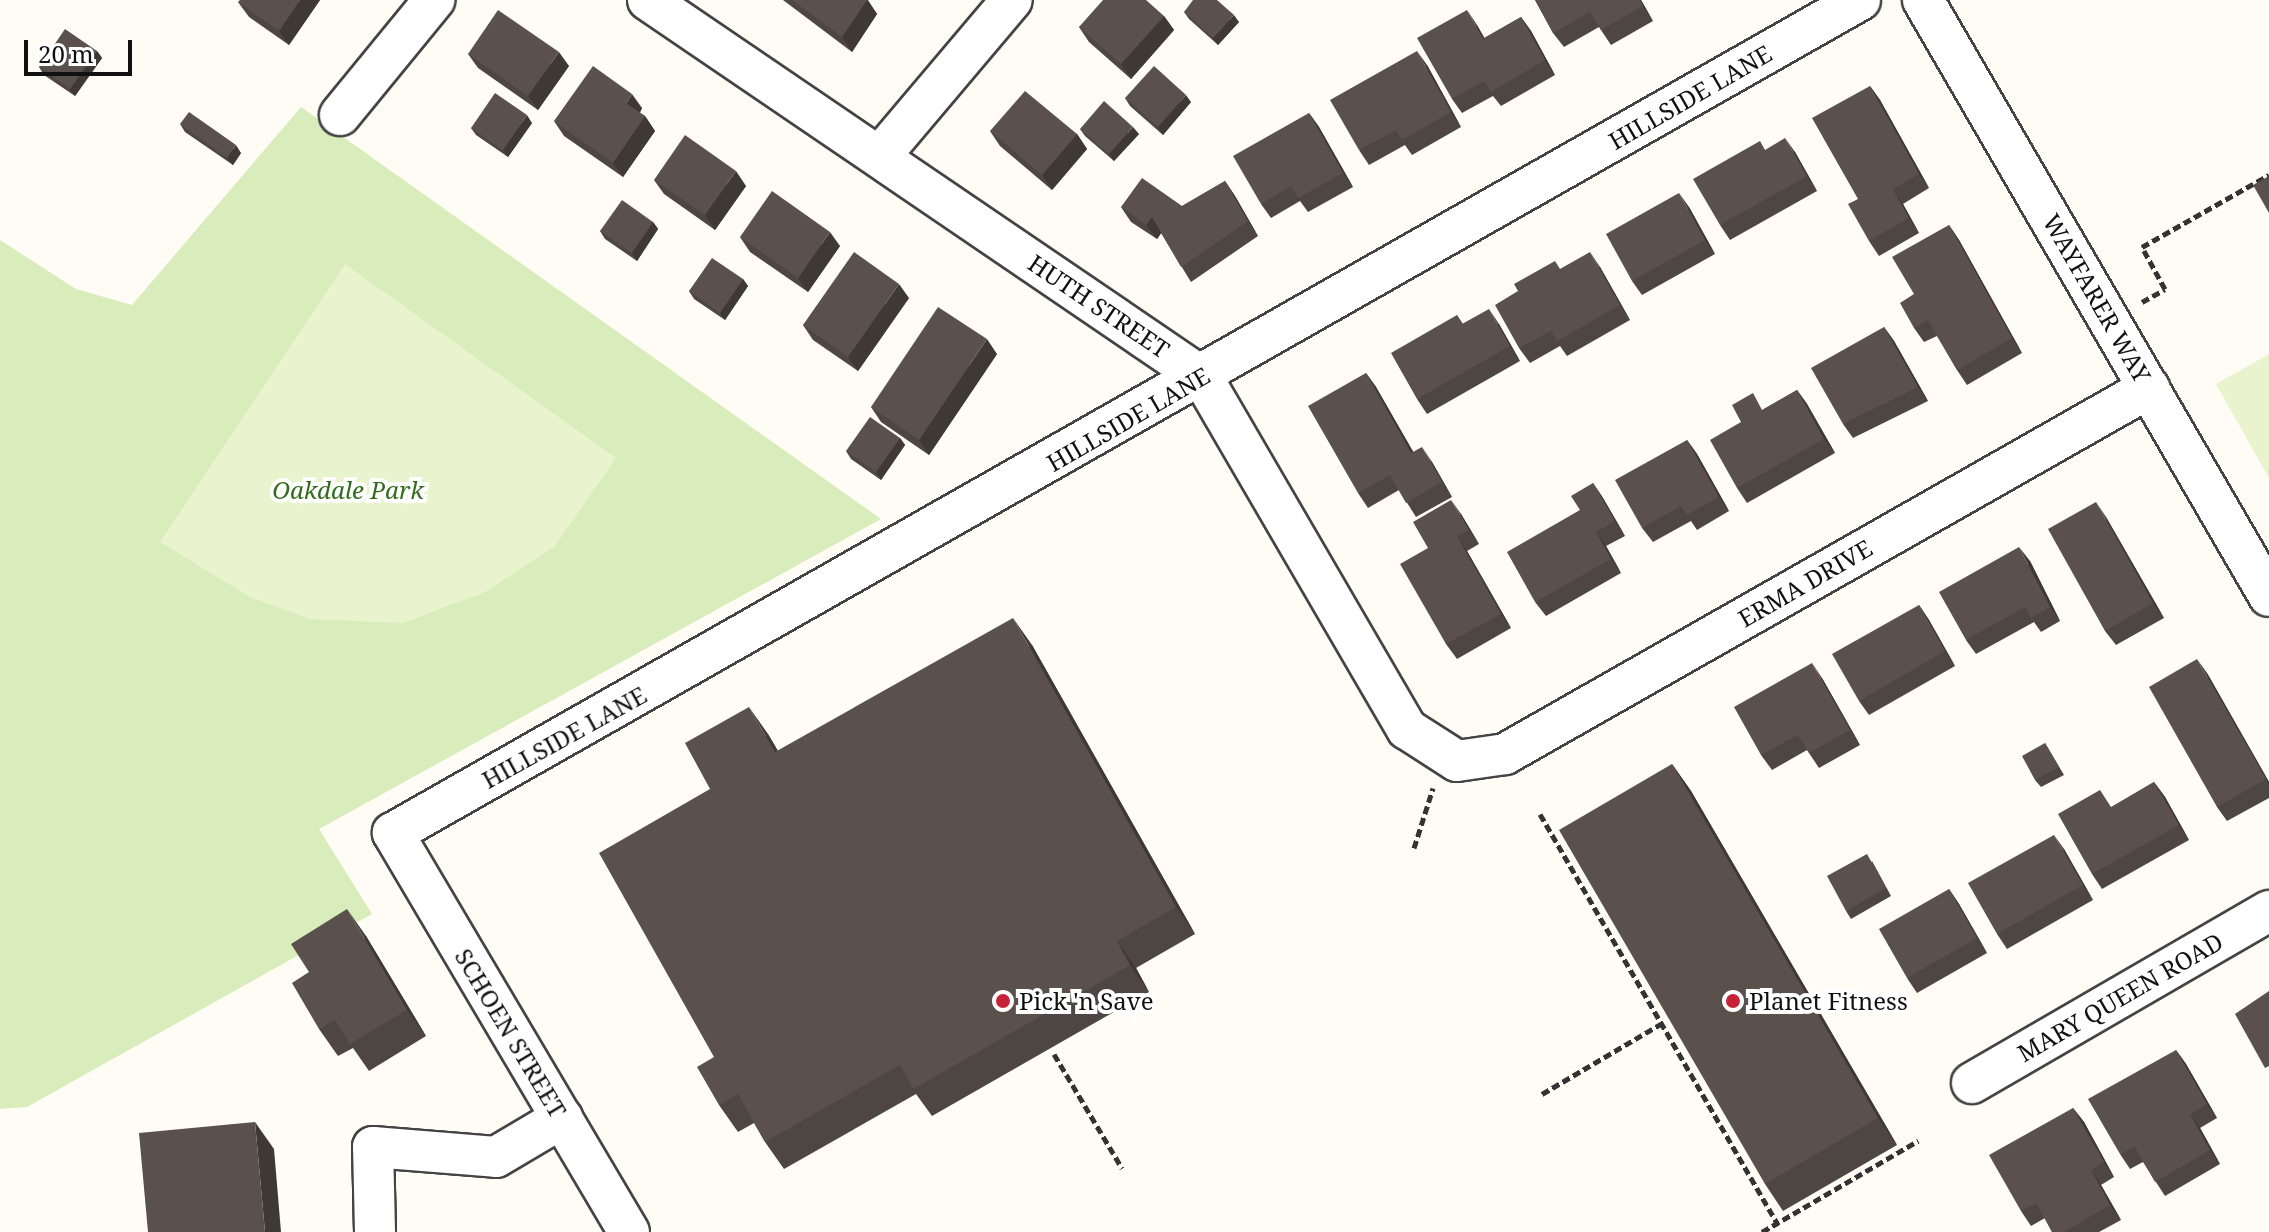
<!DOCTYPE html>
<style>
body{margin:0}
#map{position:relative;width:2269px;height:1232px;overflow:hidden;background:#fffcf5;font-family:"Noto Serif",serif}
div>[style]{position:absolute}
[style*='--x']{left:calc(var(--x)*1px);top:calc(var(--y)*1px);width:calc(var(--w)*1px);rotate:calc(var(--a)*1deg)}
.green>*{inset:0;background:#d9ecbc}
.pitch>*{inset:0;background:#e9f3ce}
.path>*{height:5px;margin-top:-2.5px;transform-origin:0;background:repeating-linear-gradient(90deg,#333 0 8px,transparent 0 12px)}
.roads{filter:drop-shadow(2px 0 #444) drop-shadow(-2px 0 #444) drop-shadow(0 2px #444) drop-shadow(0 -2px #444)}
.minor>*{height:40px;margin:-20px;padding:0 20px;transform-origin:20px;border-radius:20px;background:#fff}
.wall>*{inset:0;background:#4d4642}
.shaded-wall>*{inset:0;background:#3f3936}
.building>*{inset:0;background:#5a514d}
.dots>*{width:22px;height:22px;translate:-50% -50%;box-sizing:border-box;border:4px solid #fff;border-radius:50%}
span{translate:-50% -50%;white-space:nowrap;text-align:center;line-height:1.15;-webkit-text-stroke:8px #fff;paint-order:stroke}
.street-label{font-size:24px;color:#111}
.park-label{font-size:24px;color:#346c1d;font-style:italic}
.poi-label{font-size:24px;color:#111}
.left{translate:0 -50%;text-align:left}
.scale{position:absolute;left:24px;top:40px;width:108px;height:36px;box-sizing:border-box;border:4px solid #111;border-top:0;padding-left:10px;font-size:24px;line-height:28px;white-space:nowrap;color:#111;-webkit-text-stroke:6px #fff;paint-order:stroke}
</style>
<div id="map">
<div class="green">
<i style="clip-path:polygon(301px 107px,881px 519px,319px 829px,372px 914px,27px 1107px,0 1109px,0 240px,76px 289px,132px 305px)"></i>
</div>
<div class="pitch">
<i style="clip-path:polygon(345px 264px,616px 458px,555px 546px,485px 592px,403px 623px,310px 619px,250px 597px,160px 542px)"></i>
<i style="clip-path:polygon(2269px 354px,2269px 478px,2216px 384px)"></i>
</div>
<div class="path">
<i style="--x:2142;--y:302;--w:26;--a:-29"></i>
<i style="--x:2165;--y:289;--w:48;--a:-118.7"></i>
<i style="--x:2142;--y:247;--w:146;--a:-29.6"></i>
<i style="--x:1540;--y:814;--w:473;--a:59.9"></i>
<i style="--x:1414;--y:848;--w:63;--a:-72.4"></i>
<i style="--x:1054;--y:1054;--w:133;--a:59.2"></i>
<i style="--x:1542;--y:1094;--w:138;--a:-30.5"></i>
<i style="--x:1762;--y:1232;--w:181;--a:-30.3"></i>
</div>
<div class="roads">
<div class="minor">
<i style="--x:648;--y:0;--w:670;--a:34.24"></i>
<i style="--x:1202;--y:377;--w:407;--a:59.8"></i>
<i style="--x:1407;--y:729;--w:59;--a:32.6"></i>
<i style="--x:1457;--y:761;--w:49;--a:-8.3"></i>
<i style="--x:1505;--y:754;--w:741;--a:-29.61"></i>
<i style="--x:1923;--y:0;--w:689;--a:59.86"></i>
<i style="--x:340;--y:115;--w:149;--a:-50.7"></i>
<i style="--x:880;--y:156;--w:204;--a:-49.8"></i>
<i style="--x:1972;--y:1083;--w:343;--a:-30.1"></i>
<i style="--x:375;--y:1232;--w:85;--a:-91.3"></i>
<i style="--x:373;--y:1147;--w:123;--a:4.6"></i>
<i style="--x:496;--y:1157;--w:77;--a:-30.6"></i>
<i style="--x:629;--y:1232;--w:464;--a:-120.6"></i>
<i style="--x:393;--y:833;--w:1687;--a:-29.59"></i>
</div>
</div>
<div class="wall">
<i style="clip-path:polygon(320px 0,289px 45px,249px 17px,238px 2px)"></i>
<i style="clip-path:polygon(783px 0,868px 0,877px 14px,852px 52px)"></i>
<i style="clip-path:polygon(1535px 0,1641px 0,1653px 21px,1611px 45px,1599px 27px,1564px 47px,1553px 33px)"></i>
<i style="clip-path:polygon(1184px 12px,1239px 22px,1218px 45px,1189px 19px)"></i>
<i style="clip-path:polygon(1164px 16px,1174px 30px,1131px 79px,1089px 42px,1079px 27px)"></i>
<i style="clip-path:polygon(1521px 17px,1531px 31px,1555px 75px,1501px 106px,1493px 96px,1462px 113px,1452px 99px,1477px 25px,1484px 38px)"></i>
<i style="clip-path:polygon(97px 51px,102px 58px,75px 96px,44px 75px,39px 67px)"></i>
<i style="clip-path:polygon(468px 54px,569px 66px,538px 110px,478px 68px)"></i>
<i style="clip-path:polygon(1427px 65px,1461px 127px,1412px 155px,1405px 145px,1369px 165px,1359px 150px)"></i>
<i style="clip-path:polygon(1870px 86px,1880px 100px,1929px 188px,1903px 204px,1919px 233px,1879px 256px,1869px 241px)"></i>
<i style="clip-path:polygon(1125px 98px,1191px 102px,1163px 135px,1130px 106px)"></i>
<i style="clip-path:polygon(642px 108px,640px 113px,645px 116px,655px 131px,623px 177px,564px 136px,554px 121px)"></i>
<i style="clip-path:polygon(1309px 113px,1319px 127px,1353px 187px,1308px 212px,1300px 201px,1271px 218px,1261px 204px)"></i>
<i style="clip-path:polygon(532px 123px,508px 157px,476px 135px,471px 128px)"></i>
<i style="clip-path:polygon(180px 124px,241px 153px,233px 165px,185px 132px)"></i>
<i style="clip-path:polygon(1080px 129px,1139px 134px,1114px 161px,1085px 136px)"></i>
<i style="clip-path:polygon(990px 131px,1077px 134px,1087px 149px,1052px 190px,1000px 146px)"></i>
<i style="clip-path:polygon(1766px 150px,1795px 152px,1817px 191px,1730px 240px,1720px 225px)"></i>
<i style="clip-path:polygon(654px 180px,746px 186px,715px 230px,664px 194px)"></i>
<i style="clip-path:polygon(1225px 181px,1235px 196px,1258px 236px,1191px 282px,1161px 233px,1157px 239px,1131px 222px,1121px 207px,1182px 206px)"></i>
<i style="clip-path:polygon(1689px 207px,1715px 254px,1642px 295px,1632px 281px)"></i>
<i style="clip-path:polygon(653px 222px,658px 229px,637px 261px,605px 239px,600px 231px)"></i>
<i style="clip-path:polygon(1949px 225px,1959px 240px,2022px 353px,1967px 385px,1957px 370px,1937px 336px,1924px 342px,1914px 328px,1914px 294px)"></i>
<i style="clip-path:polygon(740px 237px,840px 246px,808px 292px,750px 252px)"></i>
<i style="clip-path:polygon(1600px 267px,1630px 320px,1567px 356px,1560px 346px,1530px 363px,1519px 348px,1560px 269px)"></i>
<i style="clip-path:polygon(743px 279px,748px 286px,725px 320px,694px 299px,689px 291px)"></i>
<i style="clip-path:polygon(909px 298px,858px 371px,813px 340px,803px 325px)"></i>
<i style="clip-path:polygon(1457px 315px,1463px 324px,1499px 324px,1520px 361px,1427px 414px,1417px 399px)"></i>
<i style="clip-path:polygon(1884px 327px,1894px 341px,1928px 401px,1853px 438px,1843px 424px)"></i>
<i style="clip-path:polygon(997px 354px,929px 455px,881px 422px,871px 407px)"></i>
<i style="clip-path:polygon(1366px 373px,1376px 387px,1413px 452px,1432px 462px,1452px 497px,1416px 517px,1399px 490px,1368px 508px,1358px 493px)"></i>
<i style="clip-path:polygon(1797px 390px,1807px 404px,1835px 453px,1747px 503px,1737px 488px,1764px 409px)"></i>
<i style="clip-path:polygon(900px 438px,905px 445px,881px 480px,851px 459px,846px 451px)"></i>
<i style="clip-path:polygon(1687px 440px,1697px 454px,1729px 511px,1697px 530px,1691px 521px,1653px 542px,1642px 528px)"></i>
<i style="clip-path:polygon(1593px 483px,1603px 498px,1625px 536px,1606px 546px,1621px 573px,1546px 616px,1535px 602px)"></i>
<i style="clip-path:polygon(1461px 514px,1479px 544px,1467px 551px,1511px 628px,1457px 659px,1446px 644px,1428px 548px)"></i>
<i style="clip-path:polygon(2106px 517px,2164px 618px,2116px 645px,2105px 631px)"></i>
<i style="clip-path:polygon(2030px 561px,2060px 621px,2041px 632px,2034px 622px,1976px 654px,1966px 640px)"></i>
<i style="clip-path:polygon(1919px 605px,1929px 620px,1955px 666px,1869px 715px,1859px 701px)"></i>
<i style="clip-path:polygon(1032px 645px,1195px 934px,1136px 968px,1149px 992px,932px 1116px,916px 1094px,784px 1169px,765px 1142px,754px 1123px,738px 1132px,719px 1105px,714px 1057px,710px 789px,768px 734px,778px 751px)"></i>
<i style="clip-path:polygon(2207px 673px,2269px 782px,2269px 798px,2227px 821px,2217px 807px)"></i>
<i style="clip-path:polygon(1822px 678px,1860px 745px,1819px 768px,1807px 750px,1772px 770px,1761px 755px)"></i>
<i style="clip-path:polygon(2045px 743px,2064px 775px,2041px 787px,2035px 780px)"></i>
<i style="clip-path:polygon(1672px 764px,1691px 791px,1897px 1145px,1783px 1211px,1765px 1184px)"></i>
<i style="clip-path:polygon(2154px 782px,2165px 797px,2189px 840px,2102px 889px,2092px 874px,2112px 807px)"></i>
<i style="clip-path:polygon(2064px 849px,2093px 900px,2007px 949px,1997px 934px)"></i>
<i style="clip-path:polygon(1872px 861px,1891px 896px,1851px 919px,1846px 911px)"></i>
<i style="clip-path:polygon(1949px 889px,1959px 904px,1987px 953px,1917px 993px,1907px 978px)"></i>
<i style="clip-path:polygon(366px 936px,426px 1036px,369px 1071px,353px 1048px,338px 1056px,319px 1029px)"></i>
<i style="clip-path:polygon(2176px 1050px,2186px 1064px,2217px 1118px,2200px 1128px,2220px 1164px,2165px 1196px,2143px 1162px,2130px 1169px,2120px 1154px)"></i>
<i style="clip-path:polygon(2073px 1108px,2084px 1122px,2114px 1177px,2101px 1185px,2121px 1220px,2099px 1232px,2052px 1232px,2045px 1218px,2031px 1226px,2021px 1211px)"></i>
</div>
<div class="shaded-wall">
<i style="clip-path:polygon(300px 0,320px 0,289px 45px,279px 31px)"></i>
<i style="clip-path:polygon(867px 0,877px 14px,852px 52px,842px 37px)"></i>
<i style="clip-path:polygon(1640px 0,1641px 0,1653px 21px,1643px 6px)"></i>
<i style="clip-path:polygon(1467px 10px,1477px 25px,1493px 53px,1483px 39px)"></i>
<i style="clip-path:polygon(1234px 15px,1239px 22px,1218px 45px,1213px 38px)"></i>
<i style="clip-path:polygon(1164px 16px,1174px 30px,1131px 79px,1121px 64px)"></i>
<i style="clip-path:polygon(1521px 17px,1531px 31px,1555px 75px,1545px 60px)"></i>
<i style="clip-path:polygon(97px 51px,102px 58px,75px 96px,70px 89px)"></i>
<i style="clip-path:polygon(1417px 51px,1427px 65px,1461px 127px,1451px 112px)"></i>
<i style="clip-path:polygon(559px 52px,569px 66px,538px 110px,528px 96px)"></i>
<i style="clip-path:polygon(1870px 86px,1880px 100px,1929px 188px,1919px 174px)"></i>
<i style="clip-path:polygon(632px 94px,642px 108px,636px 118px,626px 103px)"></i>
<i style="clip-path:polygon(1186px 95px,1191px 102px,1163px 135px,1158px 127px)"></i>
<i style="clip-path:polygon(1309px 113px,1319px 127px,1353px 187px,1343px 173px)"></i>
<i style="clip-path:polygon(527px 115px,532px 123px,508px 157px,503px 150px)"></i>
<i style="clip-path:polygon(645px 116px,655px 131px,623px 177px,613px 163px)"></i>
<i style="clip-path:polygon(1133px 127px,1139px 134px,1114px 161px,1109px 154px)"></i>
<i style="clip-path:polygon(1077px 134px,1087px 149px,1052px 190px,1042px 175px)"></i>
<i style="clip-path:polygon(1785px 138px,1795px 152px,1817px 191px,1807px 176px)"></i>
<i style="clip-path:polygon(236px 145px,241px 153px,233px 165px,227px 158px)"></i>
<i style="clip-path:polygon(736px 171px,746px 186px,715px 230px,705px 215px)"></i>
<i style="clip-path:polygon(1225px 181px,1235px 196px,1258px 236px,1248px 221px)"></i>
<i style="clip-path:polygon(1893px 189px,1903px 204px,1919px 233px,1909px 218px)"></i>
<i style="clip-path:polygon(1679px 193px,1689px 207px,1715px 254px,1705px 240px)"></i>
<i style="clip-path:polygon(1152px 217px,1162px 232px,1157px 239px,1146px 225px)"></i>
<i style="clip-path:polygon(653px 222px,658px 229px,637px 261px,632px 253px)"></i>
<i style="clip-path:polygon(1949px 225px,1959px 240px,2022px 353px,2012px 338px)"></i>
<i style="clip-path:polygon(830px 232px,840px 246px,808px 292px,798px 278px)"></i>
<i style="clip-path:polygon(1590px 252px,1600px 267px,1630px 320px,1620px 305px)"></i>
<i style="clip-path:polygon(743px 279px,748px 286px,725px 320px,720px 313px)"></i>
<i style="clip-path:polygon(899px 284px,909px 298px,858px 371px,848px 357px)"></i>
<i style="clip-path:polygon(1489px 309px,1499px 324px,1520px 361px,1510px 346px)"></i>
<i style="clip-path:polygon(1884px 327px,1894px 341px,1928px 401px,1918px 387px)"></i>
<i style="clip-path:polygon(987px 339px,997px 354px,929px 455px,919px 440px)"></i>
<i style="clip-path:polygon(1366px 373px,1376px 387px,1422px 467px,1411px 453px)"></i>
<i style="clip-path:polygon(1797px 390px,1807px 404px,1835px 453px,1824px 439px)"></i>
<i style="clip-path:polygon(900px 438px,905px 445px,881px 480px,876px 472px)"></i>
<i style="clip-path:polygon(1687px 440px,1697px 454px,1729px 511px,1719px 497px)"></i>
<i style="clip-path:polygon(1422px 447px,1432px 462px,1452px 497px,1442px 482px)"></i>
<i style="clip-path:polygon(1593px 483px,1603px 498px,1625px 536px,1615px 521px)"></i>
<i style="clip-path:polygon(1451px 500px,1461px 514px,1479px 544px,1469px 530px)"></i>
<i style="clip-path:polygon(2096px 502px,2106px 517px,2164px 618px,2153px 603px)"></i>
<i style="clip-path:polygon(1596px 532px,1606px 546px,1621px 573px,1611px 559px)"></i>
<i style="clip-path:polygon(1457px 536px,1467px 551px,1511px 628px,1501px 614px)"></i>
<i style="clip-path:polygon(2019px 547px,2030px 561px,2060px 621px,2050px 607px)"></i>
<i style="clip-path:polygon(1919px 605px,1929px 620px,1955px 666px,1945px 651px)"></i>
<i style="clip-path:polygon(1013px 618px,1032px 645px,1195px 934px,1176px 907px)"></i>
<i style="clip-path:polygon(2197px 659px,2207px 673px,2269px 782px,2269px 784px)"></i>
<i style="clip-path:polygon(1812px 663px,1822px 678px,1860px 745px,1850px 730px)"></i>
<i style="clip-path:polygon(749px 707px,768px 734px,794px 779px,775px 752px)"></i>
<i style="clip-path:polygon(1672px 764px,1691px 791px,1897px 1145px,1878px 1118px)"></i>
<i style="clip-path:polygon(2154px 782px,2165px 797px,2189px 840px,2179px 825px)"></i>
<i style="clip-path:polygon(2054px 835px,2064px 849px,2093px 900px,2083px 885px)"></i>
<i style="clip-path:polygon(1949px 889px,1959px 904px,1987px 953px,1977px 938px)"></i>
<i style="clip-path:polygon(347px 909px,366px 936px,426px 1036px,407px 1010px)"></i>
<i style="clip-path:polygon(1117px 941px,1136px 968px,1149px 992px,1130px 965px)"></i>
<i style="clip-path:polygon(2176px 1050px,2186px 1064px,2217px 1118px,2207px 1104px)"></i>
<i style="clip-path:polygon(2073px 1108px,2084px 1122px,2114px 1177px,2104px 1162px)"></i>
<i style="clip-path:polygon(2190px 1114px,2200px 1128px,2220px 1164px,2210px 1150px)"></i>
<i style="clip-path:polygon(255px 1122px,274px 1149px,281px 1232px,265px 1232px)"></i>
<i style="clip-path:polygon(2091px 1170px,2101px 1185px,2121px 1220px,2110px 1205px)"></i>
</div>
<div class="building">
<i style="clip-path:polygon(240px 0,300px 0,279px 31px,238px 2px)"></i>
<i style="clip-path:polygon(792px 0,867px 0,842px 37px)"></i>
<i style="clip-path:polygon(1103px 0,1146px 0,1164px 16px,1121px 64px,1079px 27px)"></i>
<i style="clip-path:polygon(1193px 0,1217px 0,1234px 15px,1213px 38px,1184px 12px)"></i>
<i style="clip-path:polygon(1535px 0,1640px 0,1643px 6px,1601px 30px,1590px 12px,1553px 33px)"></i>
<i style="clip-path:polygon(498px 10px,559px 52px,528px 96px,468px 54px)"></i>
<i style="clip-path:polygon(1467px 10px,1483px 39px,1521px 17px,1545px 60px,1491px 92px,1484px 81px,1452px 99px,1417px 38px)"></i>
<i style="clip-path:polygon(65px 29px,97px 51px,70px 89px,39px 67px)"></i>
<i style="clip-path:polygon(1417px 51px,1451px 112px,1402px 140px,1396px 130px,1359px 150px,1330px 100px)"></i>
<i style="clip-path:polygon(593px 66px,632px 94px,626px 103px,645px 116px,613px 163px,554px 121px)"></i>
<i style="clip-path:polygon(1154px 66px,1186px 95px,1158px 127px,1125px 98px)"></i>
<i style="clip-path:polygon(1870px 86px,1919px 174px,1893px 189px,1909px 218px,1869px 241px,1848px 204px,1858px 199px,1812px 118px)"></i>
<i style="clip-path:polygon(1025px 91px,1077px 134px,1042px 175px,990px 131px)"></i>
<i style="clip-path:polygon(495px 93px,527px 115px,503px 150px,471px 128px)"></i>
<i style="clip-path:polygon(1104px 101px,1133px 127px,1109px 154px,1080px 129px)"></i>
<i style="clip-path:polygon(189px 112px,236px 145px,227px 158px,180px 124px)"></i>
<i style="clip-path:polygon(1309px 113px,1343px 173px,1298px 198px,1291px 186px,1261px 204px,1233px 156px)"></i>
<i style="clip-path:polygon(685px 135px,736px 171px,705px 215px,654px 180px)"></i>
<i style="clip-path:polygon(1785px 138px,1807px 176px,1720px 225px,1693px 179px,1760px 141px,1765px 150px)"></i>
<i style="clip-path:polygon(2269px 176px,2269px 213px,2253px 185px)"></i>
<i style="clip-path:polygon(1142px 178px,1182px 206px,1225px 181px,1248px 221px,1181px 267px,1152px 217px,1146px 225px,1121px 207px)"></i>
<i style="clip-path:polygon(772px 191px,830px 232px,798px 278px,740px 237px)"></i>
<i style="clip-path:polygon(1679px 193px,1705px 240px,1632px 281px,1606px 234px)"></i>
<i style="clip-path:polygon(622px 200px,653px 222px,632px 253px,600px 231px)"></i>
<i style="clip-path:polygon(1949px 225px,2012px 338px,1957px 370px,1928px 320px,1914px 328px,1900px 303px,1914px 294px,1892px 257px)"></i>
<i style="clip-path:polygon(854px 252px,899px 284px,848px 357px,803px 325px)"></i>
<i style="clip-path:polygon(1590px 252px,1620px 305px,1557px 341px,1551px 331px,1519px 348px,1495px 305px,1518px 291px,1514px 284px,1555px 261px,1560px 269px)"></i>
<i style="clip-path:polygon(712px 258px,743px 279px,720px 313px,689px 291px)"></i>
<i style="clip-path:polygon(938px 307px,987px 339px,919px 440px,871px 407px)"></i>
<i style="clip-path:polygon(1489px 309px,1510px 346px,1417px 399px,1391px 353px,1457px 315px,1462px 324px)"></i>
<i style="clip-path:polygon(1884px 327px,1918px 387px,1843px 424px,1811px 368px)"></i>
<i style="clip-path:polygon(1366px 373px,1411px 453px,1422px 447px,1442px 482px,1406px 503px,1390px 475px,1358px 493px,1308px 406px)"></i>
<i style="clip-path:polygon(1797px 390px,1824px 439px,1737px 488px,1710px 440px,1741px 422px,1732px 405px,1753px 393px,1762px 410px)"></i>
<i style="clip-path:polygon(870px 417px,900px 438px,876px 472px,846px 451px)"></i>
<i style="clip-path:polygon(1687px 440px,1719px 497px,1687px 515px,1681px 506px,1642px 528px,1615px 480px)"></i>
<i style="clip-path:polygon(1593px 483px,1615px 521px,1596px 532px,1611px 559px,1535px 602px,1507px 552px,1580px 510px,1571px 496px)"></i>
<i style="clip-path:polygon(1451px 500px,1469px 530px,1457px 536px,1501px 614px,1446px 644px,1400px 564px,1428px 548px,1413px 522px)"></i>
<i style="clip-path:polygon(2096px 502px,2153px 603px,2105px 631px,2048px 529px)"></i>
<i style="clip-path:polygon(2019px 547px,2050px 607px,2031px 618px,2025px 607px,1966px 640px,1939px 592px)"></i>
<i style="clip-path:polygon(1919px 605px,1945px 651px,1859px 701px,1832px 654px)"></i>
<i style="clip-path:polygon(1013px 618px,1176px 907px,1117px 941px,1130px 965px,913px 1089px,900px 1065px,765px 1142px,738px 1094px,719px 1105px,697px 1067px,714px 1057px,599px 853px,710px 789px,685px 743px,749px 707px,775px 752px)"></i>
<i style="clip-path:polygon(2197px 659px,2266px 779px,2217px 807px,2149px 687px)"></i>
<i style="clip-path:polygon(1812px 663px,1850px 730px,1809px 753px,1798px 735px,1761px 755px,1734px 707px)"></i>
<i style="clip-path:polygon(2045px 743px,2059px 767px,2035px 780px,2022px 756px)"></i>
<i style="clip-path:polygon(1672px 764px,1878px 1118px,1765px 1184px,1559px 830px)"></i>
<i style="clip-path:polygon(2154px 782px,2179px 825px,2092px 874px,2058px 814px,2100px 790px,2111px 807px)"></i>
<i style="clip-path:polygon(2054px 835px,2083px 885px,1997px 934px,1968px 883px)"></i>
<i style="clip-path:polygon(1867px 854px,1886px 888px,1846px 911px,1827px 876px)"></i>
<i style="clip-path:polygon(1949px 889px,1977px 938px,1907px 978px,1879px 929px)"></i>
<i style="clip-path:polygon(347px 909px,407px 1010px,350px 1044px,335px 1020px,319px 1029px,292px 983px,309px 972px,291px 944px)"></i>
<i style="clip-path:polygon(2269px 991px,2269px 1066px,2265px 1068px,2235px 1014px)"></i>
<i style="clip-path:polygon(2176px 1050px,2207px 1104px,2190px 1114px,2210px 1150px,2155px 1182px,2135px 1147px,2120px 1154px,2088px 1099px)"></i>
<i style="clip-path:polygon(2073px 1108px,2104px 1162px,2091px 1170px,2110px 1205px,2064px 1232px,2052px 1232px,2036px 1203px,2021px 1211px,1989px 1155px)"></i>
<i style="clip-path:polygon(255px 1122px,265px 1232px,148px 1232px,139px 1133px)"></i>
</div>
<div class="dots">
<i style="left:1003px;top:1001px;background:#c72338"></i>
<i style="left:1733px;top:1001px;background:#c72338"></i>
</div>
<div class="street-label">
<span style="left:1690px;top:97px;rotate:-30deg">HILLSIDE LANE</span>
<span style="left:2097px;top:298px;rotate:60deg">WAYFARER WAY</span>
<span style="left:1099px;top:306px;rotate:34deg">HUTH STREET</span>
<span style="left:1128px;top:419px;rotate:-30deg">HILLSIDE LANE</span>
<span style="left:1805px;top:583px;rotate:-30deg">ERMA DRIVE</span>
<span style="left:564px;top:737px;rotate:-29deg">HILLSIDE LANE</span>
<span style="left:2120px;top:997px;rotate:-30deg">MARY QUEEN ROAD</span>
<span style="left:511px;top:1033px;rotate:59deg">SCHOEN STREET</span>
</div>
<div class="park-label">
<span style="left:348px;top:490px">Oakdale Park</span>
</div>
<div class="poi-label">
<span class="left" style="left:1019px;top:1001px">Pick 'n Save</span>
<span class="left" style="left:1749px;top:1001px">Planet Fitness</span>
</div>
<div class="scale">20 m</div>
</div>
